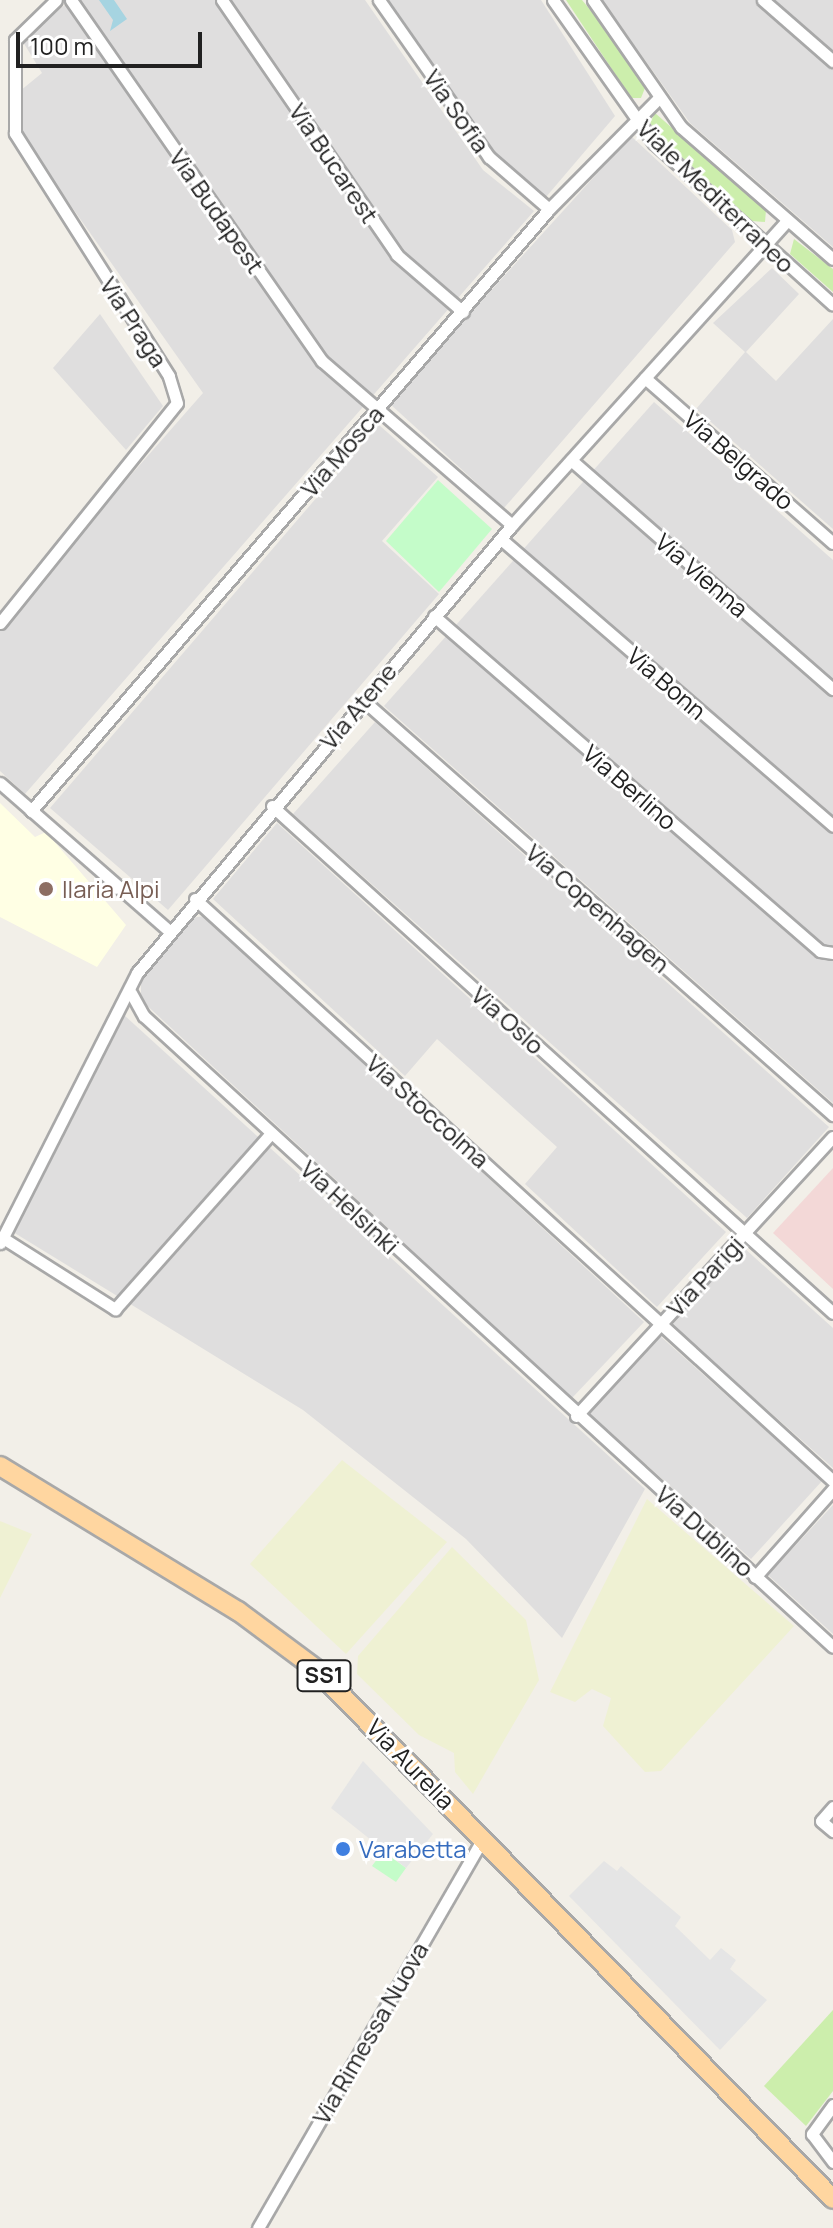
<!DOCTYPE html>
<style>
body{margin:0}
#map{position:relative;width:833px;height:2228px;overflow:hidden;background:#f2efe8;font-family:Manrope,sans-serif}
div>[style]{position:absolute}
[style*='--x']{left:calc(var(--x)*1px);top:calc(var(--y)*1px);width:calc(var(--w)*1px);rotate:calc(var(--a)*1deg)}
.residential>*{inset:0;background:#dfdede}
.commercial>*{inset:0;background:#f3d8d7}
.education>*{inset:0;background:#ffffe4}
.farmland>*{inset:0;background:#eff1d3}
.grass>*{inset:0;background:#cceeac}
.park>*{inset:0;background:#c4fcc9}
.parking>*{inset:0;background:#e5e5e5}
.water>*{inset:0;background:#a6d4e1}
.roads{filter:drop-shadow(2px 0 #a8a8a8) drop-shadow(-2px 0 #a8a8a8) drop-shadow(0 2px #a8a8a8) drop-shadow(0 -2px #a8a8a8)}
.minor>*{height:11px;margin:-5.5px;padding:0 5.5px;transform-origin:5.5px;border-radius:5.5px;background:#fff}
.primary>*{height:18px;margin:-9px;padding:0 9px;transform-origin:9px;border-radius:9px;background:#ffd6a0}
.dots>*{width:22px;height:22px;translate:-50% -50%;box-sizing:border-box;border:4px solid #fff;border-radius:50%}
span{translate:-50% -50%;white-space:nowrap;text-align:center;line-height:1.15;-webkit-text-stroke:6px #fff;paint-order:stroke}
.shield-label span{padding:2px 6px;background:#fff;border:2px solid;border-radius:6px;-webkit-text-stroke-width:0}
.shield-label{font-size:22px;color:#212121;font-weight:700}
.street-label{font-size:24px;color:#212121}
.education-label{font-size:24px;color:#785e54}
.left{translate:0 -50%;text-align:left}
.shop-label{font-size:24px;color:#366cbe}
.scale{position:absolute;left:16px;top:32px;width:186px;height:36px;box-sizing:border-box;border:4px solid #212121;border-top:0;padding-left:10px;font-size:24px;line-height:28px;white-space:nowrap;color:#212121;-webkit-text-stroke:6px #fff;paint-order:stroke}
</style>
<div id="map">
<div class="residential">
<i style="clip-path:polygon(72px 0,365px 0,483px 170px,534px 211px,25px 794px,0 771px,0 624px,203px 393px,21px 135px,20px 91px,42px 73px,20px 37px)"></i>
<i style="clip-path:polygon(388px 0,541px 0,615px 116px,546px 197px,496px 157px)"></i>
<i style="clip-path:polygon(602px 0,833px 0,833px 247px,690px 123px)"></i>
<i style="clip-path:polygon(631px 136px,732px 230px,735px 242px,504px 508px,389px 403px)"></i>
<i style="clip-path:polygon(772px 268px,799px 294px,746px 352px,776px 381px,833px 319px,833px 529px,696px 409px,745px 352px,713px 323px)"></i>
<i style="clip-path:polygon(100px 314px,163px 406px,126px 450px,53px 368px)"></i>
<i style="clip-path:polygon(654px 402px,833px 560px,833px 1103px,384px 706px)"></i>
<i style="clip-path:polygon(379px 425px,438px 477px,382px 541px,439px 594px,168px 910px,50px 808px)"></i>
<i style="clip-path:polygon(375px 722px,829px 1127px,747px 1218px,293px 814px)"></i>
<i style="clip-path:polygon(277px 823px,726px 1232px,657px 1307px,525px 1184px,557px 1147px,437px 1039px,405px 1076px,213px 899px)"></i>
<i style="clip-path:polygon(205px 916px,644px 1322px,572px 1398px,141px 1000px,141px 981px,191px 918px)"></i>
<i style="clip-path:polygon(124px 1015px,645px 1489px,562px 1638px,466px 1539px,303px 1410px,13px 1232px)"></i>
<i style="clip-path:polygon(743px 1247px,833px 1328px,833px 1468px,672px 1325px)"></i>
<i style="clip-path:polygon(659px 1335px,822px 1481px,751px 1559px,589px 1413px)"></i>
<i style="clip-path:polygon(833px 1505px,833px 1634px,768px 1575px)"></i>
</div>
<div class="commercial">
<i style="clip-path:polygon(833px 1168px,833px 1289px,773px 1233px)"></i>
</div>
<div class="education">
<i style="clip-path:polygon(0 803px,35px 837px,46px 832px,126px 925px,97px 967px,0 917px)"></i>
</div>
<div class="farmland">
<i style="clip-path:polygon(342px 1460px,447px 1542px,346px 1654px,250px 1564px)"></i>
<i style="clip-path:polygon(647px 1499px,794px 1626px,661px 1771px,645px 1772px,603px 1726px,611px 1698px,592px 1689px,575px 1702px,550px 1692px)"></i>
<i style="clip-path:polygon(0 1521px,32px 1534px,0 1598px)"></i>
<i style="clip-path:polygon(452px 1547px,526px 1620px,539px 1680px,473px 1794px,455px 1772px,454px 1753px,419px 1735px,357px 1674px,358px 1656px)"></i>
</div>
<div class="grass">
<i style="clip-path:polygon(566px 0,582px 0,596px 17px,645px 88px,641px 98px,631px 98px)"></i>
<i style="clip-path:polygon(655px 113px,766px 210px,765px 222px,752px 221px,662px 139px,650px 123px)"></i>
<i style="clip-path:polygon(794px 239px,833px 269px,833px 292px,790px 254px)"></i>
<i style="clip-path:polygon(833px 2010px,833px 2091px,806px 2126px,764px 2086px)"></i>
</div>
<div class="park">
<i style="clip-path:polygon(438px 480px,492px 529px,439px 592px,386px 541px)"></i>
<i style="clip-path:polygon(383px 1851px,406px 1868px,396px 1882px,372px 1866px)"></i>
</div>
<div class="parking">
<i style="clip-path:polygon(363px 1761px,433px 1834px,406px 1868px,331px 1808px)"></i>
<i style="clip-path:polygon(604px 1861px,617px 1871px,621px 1866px,681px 1917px,675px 1926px,710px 1960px,721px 1948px,736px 1960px,730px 1969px,767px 2000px,720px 2050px,569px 1896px)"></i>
</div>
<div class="water">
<i style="clip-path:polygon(99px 0,114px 0,127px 19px,110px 31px,113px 20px)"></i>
</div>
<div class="roads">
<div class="minor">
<i style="--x:71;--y:0;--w:440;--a:55.2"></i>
<i style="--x:322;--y:361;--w:251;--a:40.8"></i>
<i style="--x:222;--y:0;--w:309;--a:55.5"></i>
<i style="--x:397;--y:255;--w:87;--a:40.8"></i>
<i style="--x:379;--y:0;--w:192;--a:55"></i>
<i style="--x:489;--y:157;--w:79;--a:40.9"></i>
<i style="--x:553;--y:0;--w:175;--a:54.8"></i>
<i style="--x:654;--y:143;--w:241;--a:42.1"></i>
<i style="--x:593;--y:0;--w:155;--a:55.3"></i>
<i style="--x:681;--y:127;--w:201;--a:41"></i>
<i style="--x:763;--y:0;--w:93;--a:41.1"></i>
<i style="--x:645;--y:378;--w:250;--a:41.3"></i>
<i style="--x:571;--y:460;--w:348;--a:41.2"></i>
<i style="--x:501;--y:539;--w:439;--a:40.8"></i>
<i style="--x:434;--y:616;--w:511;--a:40.95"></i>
<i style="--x:820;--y:951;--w:13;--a:9"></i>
<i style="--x:0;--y:623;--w:282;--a:-51.2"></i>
<i style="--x:177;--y:403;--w:28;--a:-107"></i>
<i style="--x:169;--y:376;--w:288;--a:-122.4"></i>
<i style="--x:15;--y:133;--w:93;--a:-90"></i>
<i style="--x:15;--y:40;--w:57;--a:-44.3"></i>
<i style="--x:364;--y:701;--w:626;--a:41.44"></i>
<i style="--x:0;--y:783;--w:226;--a:41.2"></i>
<i style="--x:272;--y:806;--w:756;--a:42.11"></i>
<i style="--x:31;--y:811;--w:794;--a:-49.29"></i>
<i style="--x:549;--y:209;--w:156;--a:-45.3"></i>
<i style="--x:195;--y:899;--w:864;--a:42.37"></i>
<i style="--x:131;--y:993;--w:26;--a:61"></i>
<i style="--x:144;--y:1016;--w:934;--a:42.48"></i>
<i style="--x:3;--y:1238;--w:133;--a:32.4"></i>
<i style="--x:115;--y:1309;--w:235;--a:-48.4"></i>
<i style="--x:0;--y:1243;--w:303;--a:-63.1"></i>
<i style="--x:137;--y:973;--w:584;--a:-50.07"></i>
<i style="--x:512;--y:525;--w:411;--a:-47.9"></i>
<i style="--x:576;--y:1416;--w:379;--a:-47.4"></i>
<i style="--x:755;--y:1577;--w:118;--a:-48.4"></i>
<i style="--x:833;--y:1807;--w:18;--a:131"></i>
<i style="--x:821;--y:1821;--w:16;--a:40"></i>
<i style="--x:833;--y:2105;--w:36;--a:126"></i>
<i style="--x:812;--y:2134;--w:35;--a:53"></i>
<i style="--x:258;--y:2228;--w:449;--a:-60"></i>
</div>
<div class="primary">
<i style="--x:0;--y:1466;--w:279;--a:31.4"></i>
<i style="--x:238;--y:1611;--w:97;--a:36.6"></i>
<i style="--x:316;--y:1669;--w:740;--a:45.71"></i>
</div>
</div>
<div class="dots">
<i style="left:46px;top:889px;background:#8d6e63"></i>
<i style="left:343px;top:1849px;background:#3f7fe0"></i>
</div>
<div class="shield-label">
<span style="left:324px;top:1676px">SS1</span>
</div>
<div class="street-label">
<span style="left:457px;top:111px;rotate:55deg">Via Sofia</span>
<span style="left:334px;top:163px;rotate:56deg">Via Bucarest</span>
<span style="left:716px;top:196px;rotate:44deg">Viale Mediterraneo</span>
<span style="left:217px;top:211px;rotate:55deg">Via Budapest</span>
<span style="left:134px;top:322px;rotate:57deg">Via Praga</span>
<span style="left:342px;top:451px;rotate:-49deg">Via Mosca</span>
<span style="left:739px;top:460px;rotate:41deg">Via Belgrado</span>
<span style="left:702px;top:575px;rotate:41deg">Via Vienna</span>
<span style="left:667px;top:683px;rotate:41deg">Via Bonn</span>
<span style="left:358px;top:706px;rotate:-50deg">Via Atene</span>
<span style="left:630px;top:787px;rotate:41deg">Via Berlino</span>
<span style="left:598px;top:908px;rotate:41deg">Via Copenhagen</span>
<span style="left:508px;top:1020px;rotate:42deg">Via Oslo</span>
<span style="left:428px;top:1111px;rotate:42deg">Via Stoccolma</span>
<span style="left:350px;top:1207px;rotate:43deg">Via Helsinki</span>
<span style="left:705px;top:1276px;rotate:-47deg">Via Parigi</span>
<span style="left:705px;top:1531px;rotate:42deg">Via Dublino</span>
<span style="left:411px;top:1764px;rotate:46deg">Via Aurelia</span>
<span style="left:370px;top:2033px;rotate:-60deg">Via Rimessa Nuova</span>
</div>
<div class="education-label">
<span class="left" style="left:62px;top:889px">Ilaria Alpi</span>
</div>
<div class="shop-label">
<span class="left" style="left:359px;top:1849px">Varabetta</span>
</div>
<div class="scale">100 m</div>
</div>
